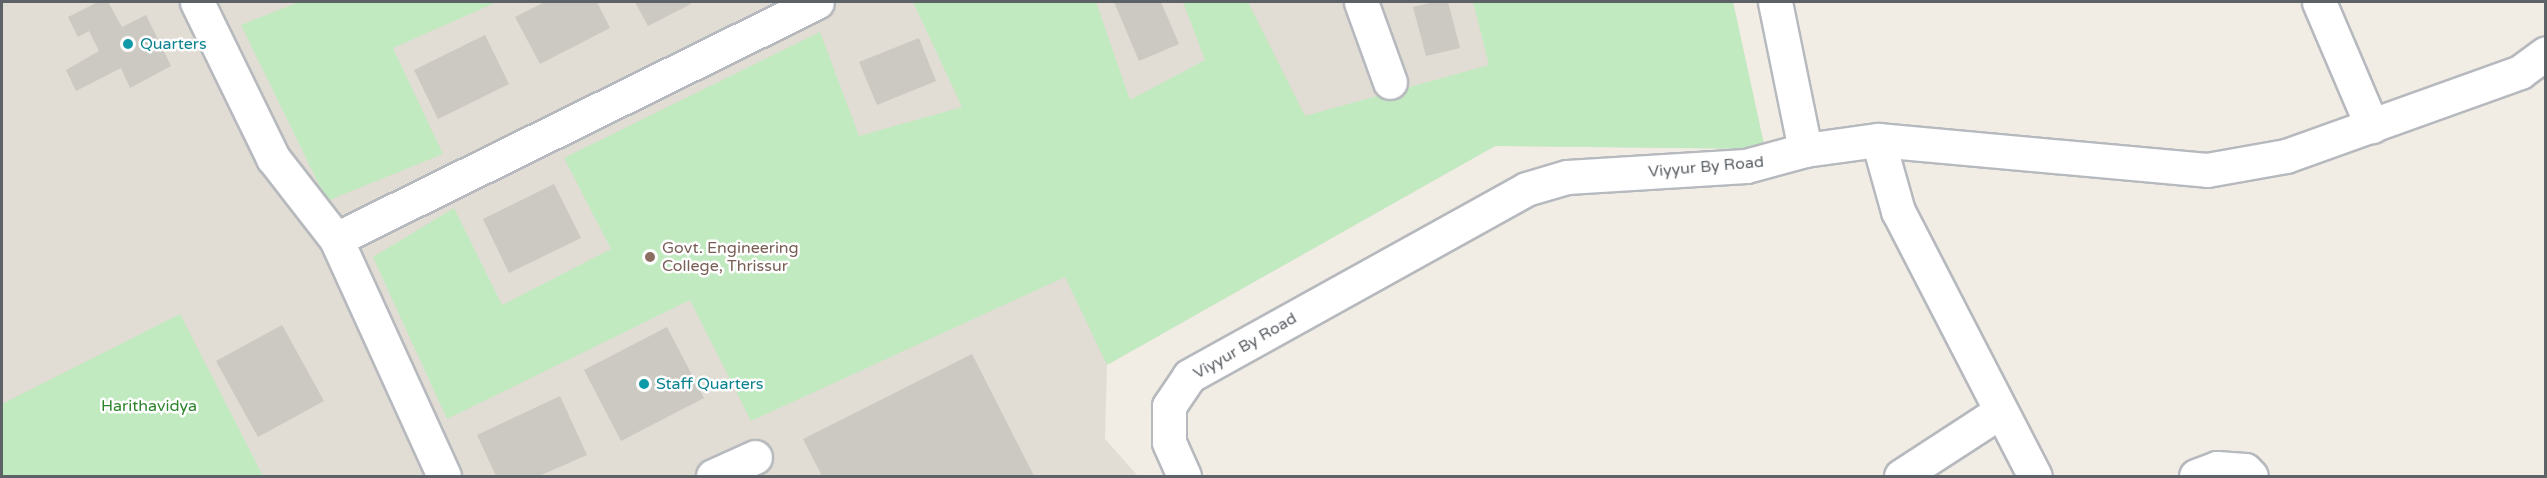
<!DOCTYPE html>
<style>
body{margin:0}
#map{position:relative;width:2547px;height:478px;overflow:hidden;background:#f1ede5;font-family:"Varela Round",sans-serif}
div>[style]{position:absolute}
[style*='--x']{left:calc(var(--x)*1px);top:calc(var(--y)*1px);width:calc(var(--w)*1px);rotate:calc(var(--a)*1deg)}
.education>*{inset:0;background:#e1dcd4}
.green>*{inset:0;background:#c2eac0}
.building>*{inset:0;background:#ccc8c2}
.roads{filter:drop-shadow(2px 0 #b6b9bd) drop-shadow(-2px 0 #b6b9bd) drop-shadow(0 2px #b6b9bd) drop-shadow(0 -2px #b6b9bd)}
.minor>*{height:33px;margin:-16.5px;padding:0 16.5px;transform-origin:16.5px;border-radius:16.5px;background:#fff}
.dots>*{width:16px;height:16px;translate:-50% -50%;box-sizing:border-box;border:3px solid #fff;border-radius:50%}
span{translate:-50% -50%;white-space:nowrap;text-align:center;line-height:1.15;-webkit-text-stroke:5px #fff;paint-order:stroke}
.culture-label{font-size:16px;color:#0d838f}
.left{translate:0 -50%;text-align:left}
.street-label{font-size:16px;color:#5d6267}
.education-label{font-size:16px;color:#785e54}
.park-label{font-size:16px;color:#2f852e}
.frame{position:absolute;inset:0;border:3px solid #5d6267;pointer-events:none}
</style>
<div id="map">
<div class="education">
<i style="clip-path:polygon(2px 2px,1733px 2px,1765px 149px,1495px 146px,1107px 365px,1105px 439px,1138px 476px,2px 476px)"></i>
</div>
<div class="green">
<i style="clip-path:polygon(299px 2px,497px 2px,393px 48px,443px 154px,327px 201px,241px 25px)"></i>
<i style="clip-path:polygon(913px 2px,1096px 2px,1130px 100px,1205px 60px,1183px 2px,1248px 2px,1305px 116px,1489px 65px,1473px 2px,1733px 2px,1765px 149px,1495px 146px,1107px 365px,1065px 277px,751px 421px,690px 300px,447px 419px,373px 257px,454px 208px,502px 305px,611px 249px,564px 158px,820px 32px,859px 136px,962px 107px)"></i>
<i style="clip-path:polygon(180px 314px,263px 476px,2px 476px,2px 404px)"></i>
</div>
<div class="building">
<i style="clip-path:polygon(98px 2px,108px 2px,122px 27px,146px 15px,171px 66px,130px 88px,121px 68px,76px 91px,66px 70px,99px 51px,89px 31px,78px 37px,68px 17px)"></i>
<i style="clip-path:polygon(545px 2px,597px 2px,610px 28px,540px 64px,515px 17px)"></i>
<i style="clip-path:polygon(635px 2px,689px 2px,691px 4px,648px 26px)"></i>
<i style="clip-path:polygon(1114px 2px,1161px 2px,1179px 44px,1139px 61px)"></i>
<i style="clip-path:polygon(1434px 2px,1448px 2px,1460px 48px,1426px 56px,1413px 7px)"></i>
<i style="clip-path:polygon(485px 35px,509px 84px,438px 119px,414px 70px)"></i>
<i style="clip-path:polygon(919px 38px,936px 81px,877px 105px,859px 62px)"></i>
<i style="clip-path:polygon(554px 184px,581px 238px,509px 273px,483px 219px)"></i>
<i style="clip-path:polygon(282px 325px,324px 401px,258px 437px,216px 361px)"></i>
<i style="clip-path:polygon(667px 327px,704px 398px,621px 441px,584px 370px)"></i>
<i style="clip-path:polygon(972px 354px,1034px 476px,822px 476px,803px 439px)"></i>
<i style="clip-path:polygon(560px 396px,587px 455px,539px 476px,496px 476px,477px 435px)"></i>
</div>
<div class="roads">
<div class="minor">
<i style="--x:197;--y:2;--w:174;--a:64"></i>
<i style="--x:273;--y:158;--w:103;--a:52.1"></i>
<i style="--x:336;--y:239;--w:260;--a:65.5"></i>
<i style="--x:1361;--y:2;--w:85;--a:70.1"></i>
<i style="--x:1775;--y:2;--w:151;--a:78.5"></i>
<i style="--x:2319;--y:2;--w:135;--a:66.9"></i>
<i style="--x:1878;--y:140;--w:74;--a:74.3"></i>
<i style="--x:1898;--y:211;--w:298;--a:62.7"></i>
<i style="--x:336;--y:239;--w:536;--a:-26.23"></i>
<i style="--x:713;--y:476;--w:46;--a:-24.3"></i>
<i style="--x:1184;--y:476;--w:37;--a:-114"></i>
<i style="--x:1169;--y:442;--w:36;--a:-90"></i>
<i style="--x:1169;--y:406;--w:36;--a:-56"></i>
<i style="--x:1189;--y:376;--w:385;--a:-29"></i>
<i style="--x:1526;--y:189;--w:43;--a:-16.3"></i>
<i style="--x:1567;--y:177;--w:179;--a:-3.5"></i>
<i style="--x:1746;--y:166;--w:61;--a:-15.2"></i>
<i style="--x:1805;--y:150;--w:74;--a:-7.8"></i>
<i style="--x:1878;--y:140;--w:330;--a:5.2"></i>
<i style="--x:2207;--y:170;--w:80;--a:-10"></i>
<i style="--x:2286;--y:156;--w:249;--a:-19.7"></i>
<i style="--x:2520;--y:72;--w:32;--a:-36"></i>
<i style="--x:1901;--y:476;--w:119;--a:-33"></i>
<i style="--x:2196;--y:476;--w:22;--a:-21"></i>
<i style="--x:2217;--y:468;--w:28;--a:4"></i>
<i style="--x:2245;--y:470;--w:8;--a:45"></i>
</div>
</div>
<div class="dots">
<i style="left:128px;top:44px;background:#0f9aa8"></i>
<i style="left:650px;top:257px;background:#8d6e63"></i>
<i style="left:644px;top:384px;background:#0f9aa8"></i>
</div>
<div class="culture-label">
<span class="left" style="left:140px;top:44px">Quarters</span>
<span class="left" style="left:656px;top:384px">Staff Quarters</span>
</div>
<div class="street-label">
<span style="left:1706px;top:167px;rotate:-5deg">Viyyur By Road</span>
<span style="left:1245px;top:346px;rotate:-30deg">Viyyur By Road</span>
</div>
<div class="education-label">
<span class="left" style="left:662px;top:257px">Govt. Engineering<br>College, Thrissur</span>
</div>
<div class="park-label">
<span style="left:149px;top:406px">Harithavidya</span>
</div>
<div class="frame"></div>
</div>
